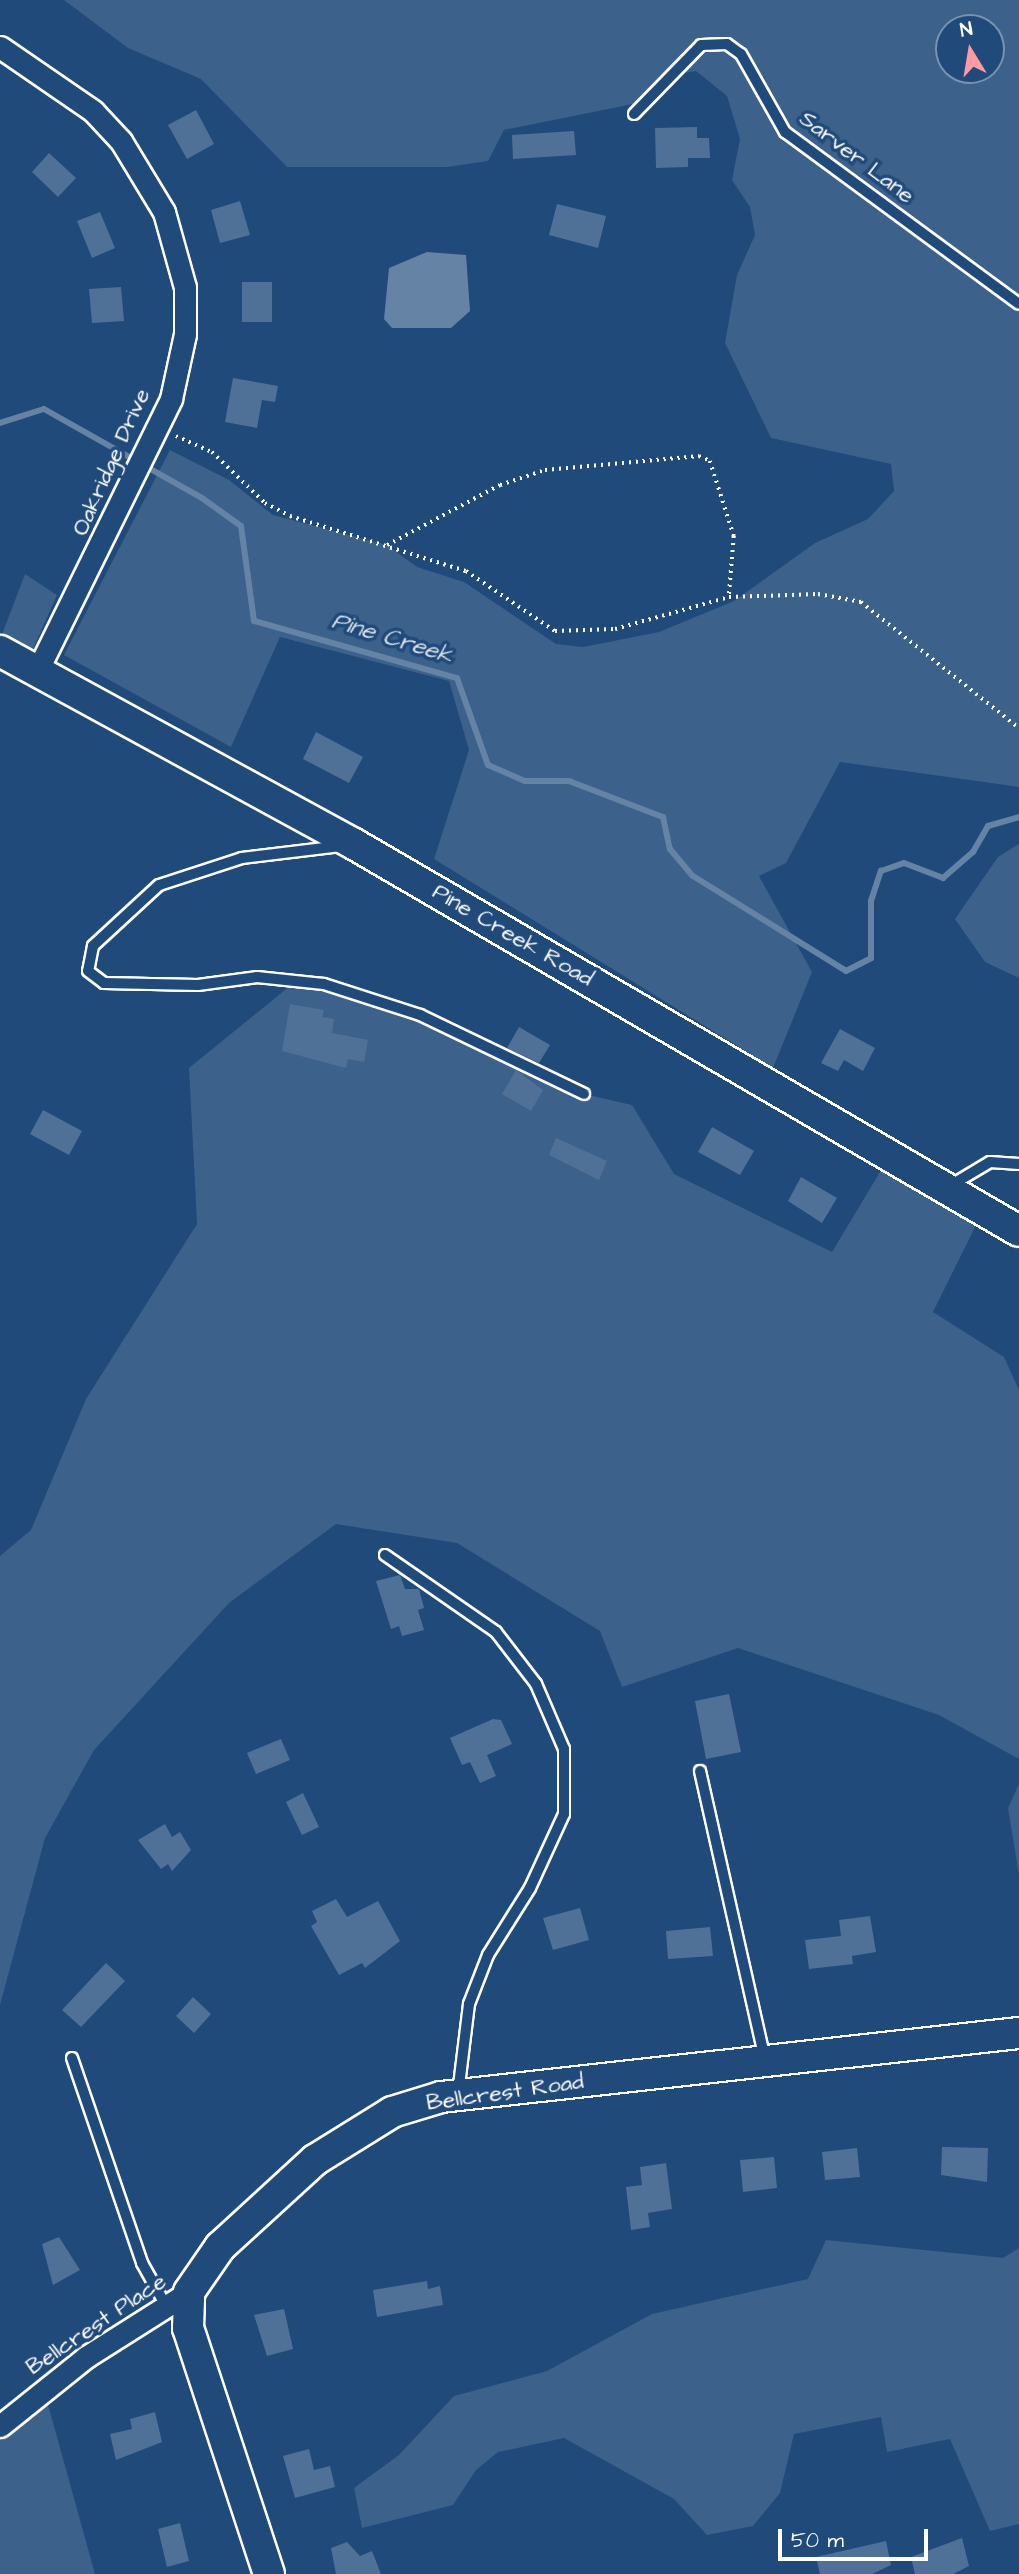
<!DOCTYPE html>
<style>
body{margin:0}
#map{position:relative;width:1019px;height:2574px;overflow:hidden;background:#1f4a7a;font-family:"Architects Daughter",sans-serif}
div>[style]{position:absolute}
[style*='--x']{left:calc(var(--x)*1px);top:calc(var(--y)*1px);width:calc(var(--w)*1px);rotate:calc(var(--a)*1deg)}
.green>*{inset:0;background:#3c618b}
.water>*{inset:0;background:#6583a4}
.stream>*{height:6px;margin:-3px;padding:0 3px;transform-origin:3px;border-radius:3px;background:#6583a4}
.building>*{inset:0;background:#507197}
.path>*{height:3.5px;margin-top:-1.75px;transform-origin:0;background:repeating-linear-gradient(90deg,#fff 0 2px,transparent 0 7px)}
.roads{filter:drop-shadow(2px 0 #fff) drop-shadow(-2px 0 #fff) drop-shadow(0 2px #fff) drop-shadow(0 -2px #fff)}
.lane>*{height:10px;margin:-5px;padding:0 5px;transform-origin:5px;border-radius:5px;background:#1f4a7a}
.street>*{height:21px;margin:-10.5px;padding:0 10.5px;transform-origin:10.5px;border-radius:10.5px;background:#1f4a7a}
.secondary>*{height:30px;margin:-15px;padding:0 15px;transform-origin:15px;border-radius:15px;background:#1f4a7a}
span{translate:-50% -50%;white-space:nowrap;text-align:center;line-height:1.15;-webkit-text-stroke:7px #1f4a7a;paint-order:stroke}
.street-label{font-size:23px;color:#fff}
.water-label{font-size:24px;color:#d8e0e8;font-style:italic}
.north{position:absolute;left:935px;top:14px;width:70px;height:70px;box-sizing:border-box;background:#1f4a7a;border:2px solid #7992af;border-radius:50%;rotate:349deg;font-size:19px;font-weight:700;line-height:28px;text-align:center;color:#fff}
.north::after{content:'';display:block;margin:auto;width:24px;height:32px;background:#ff9aa2;clip-path:polygon(50% 0,100% 100%,50% 72%,0 100%)}
.scale{position:absolute;left:778px;top:2529px;width:150px;height:32px;box-sizing:border-box;border:4px solid #fff;border-top:0;padding-left:9px;font-size:21px;line-height:24px;white-space:nowrap;color:#fff;-webkit-text-stroke:5px #1f4a7a;paint-order:stroke}
</style>
<div id="map">
<div class="green">
<i style="clip-path:polygon(evenodd,64px 0,1019px 0,1019px 787px,840px 762px,786px 863px,759px 876px,812px 972px,773px 1068px,434px 859px,469px 750px,449px 681px,280px 637px,231px 747px,64px 655px,170px 450px,229px 480px,273px 515px,387px 545px,417px 567px,464px 582px,556px 644px,583px 647px,659px 632px,734px 601px,815px 543px,868px 519px,894px 491px,891px 464px,771px 438px,725px 343px,737px 275px,755px 235px,750px 207px,732px 180px,740px 139px,727px 96px,696px 71px,664px 76px,633px 104px,504px 130px,488px 161px,447px 167px,287px 167px,201px 79px,128px 48px,64px 0,949px 28px,991px 28px,991px 70px,949px 70px,949px 28px)"></i>
<i style="clip-path:polygon(25px 574px,57px 595px,33px 649px,1px 637px)"></i>
<i style="clip-path:polygon(1019px 844px,1019px 978px,985px 962px,955px 919px,998px 857px)"></i>
<i style="clip-path:polygon(296px 981px,374px 997px,584px 1094px,632px 1105px,674px 1174px,832px 1252px,883px 1167px,977px 1223px,933px 1312px,1004px 1357px,1019px 1390px,1019px 1759px,939px 1715px,738px 1648px,622px 1687px,600px 1631px,457px 1543px,336px 1524px,229px 1603px,94px 1750px,45px 1838px,0 2005px,0 1556px,31px 1530px,86px 1399px,197px 1224px,189px 1068px)"></i>
<i style="clip-path:polygon(1019px 1784px,1019px 1875px,1008px 1808px)"></i>
<i style="clip-path:polygon(826px 2240px,1003px 2258px,1019px 2248px,1019px 2524px,990px 2531px,950px 2439px,887px 2452px,881px 2417px,794px 2434px,780px 2493px,753px 2526px,707px 2535px,674px 2499px,564px 2438px,498px 2452px,476px 2470px,453px 2505px,362px 2528px,354px 2488px,399px 2455px,454px 2396px,547px 2371px,652px 2314px,808px 2279px)"></i>
<i style="clip-path:polygon(44px 2390px,95px 2574px,0 2574px,0 2426px)"></i>
</div>
<div class="water">
<i style="clip-path:polygon(427px 252px,466px 255px,470px 311px,451px 328px,392px 328px,384px 319px,389px 268px)"></i>
</div>
<div class="stream">
<i style="--x:0;--y:423;--w:46;--a:-17.7"></i>
<i style="--x:44;--y:409;--w:181;--a:29.4"></i>
<i style="--x:202;--y:498;--w:48;--a:35.7"></i>
<i style="--x:241;--y:526;--w:96;--a:82.2"></i>
<i style="--x:254;--y:621;--w:211;--a:15.7"></i>
<i style="--x:457;--y:678;--w:92;--a:70.4"></i>
<i style="--x:488;--y:765;--w:40;--a:23.4"></i>
<i style="--x:525;--y:781;--w:44;--a:0"></i>
<i style="--x:569;--y:781;--w:101;--a:21"></i>
<i style="--x:663;--y:817;--w:33;--a:78"></i>
<i style="--x:670;--y:849;--w:35;--a:50"></i>
<i style="--x:693;--y:876;--w:180;--a:31.8"></i>
<i style="--x:846;--y:971;--w:28;--a:-27"></i>
<i style="--x:871;--y:958;--w:57;--a:-90"></i>
<i style="--x:871;--y:901;--w:32;--a:-72"></i>
<i style="--x:881;--y:871;--w:24;--a:-19"></i>
<i style="--x:904;--y:863;--w:42;--a:21"></i>
<i style="--x:943;--y:878;--w:40;--a:-41"></i>
<i style="--x:973;--y:852;--w:30;--a:-60"></i>
<i style="--x:988;--y:826;--w:32;--a:-16"></i>
</div>
<div class="building">
<i style="clip-path:polygon(196px 110px,214px 144px,187px 159px,168px 125px)"></i>
<i style="clip-path:polygon(697px 127px,697px 138px,709px 138px,710px 158px,688px 158px,688px 167px,656px 168px,655px 128px)"></i>
<i style="clip-path:polygon(574px 131px,576px 155px,513px 159px,512px 135px)"></i>
<i style="clip-path:polygon(49px 153px,76px 178px,58px 197px,32px 172px)"></i>
<i style="clip-path:polygon(240px 201px,250px 235px,220px 243px,211px 210px)"></i>
<i style="clip-path:polygon(557px 204px,606px 216px,598px 248px,549px 235px)"></i>
<i style="clip-path:polygon(100px 212px,115px 248px,92px 258px,77px 221px)"></i>
<i style="clip-path:polygon(242px 282px,272px 282px,272px 322px,242px 322px)"></i>
<i style="clip-path:polygon(121px 287px,124px 321px,92px 323px,89px 289px)"></i>
<i style="clip-path:polygon(233px 378px,278px 386px,275px 402px,262px 400px,257px 428px,225px 422px)"></i>
<i style="clip-path:polygon(316px 732px,363px 757px,349px 783px,303px 759px)"></i>
<i style="clip-path:polygon(290px 1004px,324px 1010px,322px 1017px,334px 1019px,332px 1033px,368px 1040px,364px 1062px,348px 1059px,346px 1068px,282px 1051px)"></i>
<i style="clip-path:polygon(519px 1027px,550px 1045px,539px 1063px,507px 1048px)"></i>
<i style="clip-path:polygon(840px 1029px,875px 1048px,863px 1071px,844px 1060px,838px 1071px,821px 1063px)"></i>
<i style="clip-path:polygon(516px 1070px,543px 1090px,531px 1111px,502px 1094px)"></i>
<i style="clip-path:polygon(43px 1110px,82px 1131px,69px 1155px,30px 1134px)"></i>
<i style="clip-path:polygon(712px 1127px,754px 1151px,740px 1175px,698px 1152px)"></i>
<i style="clip-path:polygon(556px 1138px,607px 1161px,599px 1180px,549px 1155px)"></i>
<i style="clip-path:polygon(801px 1177px,837px 1198px,822px 1223px,788px 1201px)"></i>
<i style="clip-path:polygon(400px 1575px,405px 1589px,419px 1589px,424px 1608px,418px 1610px,424px 1630px,402px 1636px,399px 1626px,391px 1629px,376px 1581px)"></i>
<i style="clip-path:polygon(729px 1694px,741px 1752px,706px 1759px,695px 1701px)"></i>
<i style="clip-path:polygon(493px 1719px,501px 1720px,512px 1744px,487px 1755px,496px 1776px,480px 1783px,470px 1762px,462px 1765px,450px 1738px)"></i>
<i style="clip-path:polygon(281px 1739px,290px 1760px,256px 1774px,247px 1753px)"></i>
<i style="clip-path:polygon(303px 1793px,319px 1827px,302px 1835px,286px 1802px)"></i>
<i style="clip-path:polygon(165px 1824px,172px 1837px,180px 1832px,191px 1850px,172px 1871px,168px 1864px,161px 1869px,138px 1840px)"></i>
<i style="clip-path:polygon(336px 1899px,347px 1917px,378px 1901px,400px 1941px,365px 1968px,362px 1963px,339px 1975px,311px 1926px,317px 1922px,312px 1911px)"></i>
<i style="clip-path:polygon(580px 1908px,589px 1940px,553px 1950px,543px 1918px)"></i>
<i style="clip-path:polygon(870px 1916px,876px 1952px,852px 1956px,853px 1964px,809px 1969px,805px 1940px,841px 1936px,839px 1920px)"></i>
<i style="clip-path:polygon(710px 1927px,713px 1956px,668px 1959px,666px 1931px)"></i>
<i style="clip-path:polygon(106px 1963px,125px 1981px,81px 2027px,62px 2010px)"></i>
<i style="clip-path:polygon(193px 1997px,211px 2014px,194px 2033px,176px 2016px)"></i>
<i style="clip-path:polygon(942px 2147px,988px 2148px,987px 2182px,941px 2175px)"></i>
<i style="clip-path:polygon(857px 2148px,860px 2177px,825px 2180px,822px 2152px)"></i>
<i style="clip-path:polygon(774px 2157px,777px 2188px,743px 2192px,740px 2160px)"></i>
<i style="clip-path:polygon(666px 2163px,672px 2209px,648px 2213px,650px 2227px,631px 2230px,626px 2187px,642px 2185px,640px 2167px)"></i>
<i style="clip-path:polygon(59px 2237px,80px 2270px,53px 2285px,42px 2244px)"></i>
<i style="clip-path:polygon(427px 2281px,428px 2289px,440px 2286px,443px 2305px,377px 2317px,373px 2290px)"></i>
<i style="clip-path:polygon(284px 2309px,293px 2349px,267px 2356px,254px 2315px)"></i>
<i style="clip-path:polygon(155px 2412px,162px 2442px,116px 2460px,110px 2434px,132px 2429px,130px 2419px)"></i>
<i style="clip-path:polygon(309px 2449px,314px 2470px,330px 2466px,335px 2487px,295px 2498px,283px 2456px)"></i>
<i style="clip-path:polygon(180px 2523px,189px 2561px,167px 2567px,158px 2529px)"></i>
<i style="clip-path:polygon(962px 2538px,969px 2566px,953px 2574px,915px 2574px,911px 2557px)"></i>
<i style="clip-path:polygon(886px 2541px,891px 2565px,872px 2574px,820px 2574px,816px 2557px)"></i>
<i style="clip-path:polygon(347px 2542px,360px 2556px,372px 2551px,381px 2574px,336px 2574px,331px 2548px)"></i>
</div>
<div class="path">
<i style="--x:176;--y:436;--w:39;--a:24"></i>
<i style="--x:212;--y:452;--w:74;--a:43.9"></i>
<i style="--x:265;--y:503;--w:28;--a:27"></i>
<i style="--x:290;--y:516;--w:184;--a:17.4"></i>
<i style="--x:466;--y:571;--w:107;--a:34"></i>
<i style="--x:555;--y:631;--w:60;--a:-1.9"></i>
<i style="--x:615;--y:629;--w:118;--a:-15.7"></i>
<i style="--x:729;--y:597;--w:89;--a:-1.9"></i>
<i style="--x:818;--y:594;--w:44;--a:10.5"></i>
<i style="--x:861;--y:602;--w:202;--a:38.6"></i>
<i style="--x:387;--y:545;--w:128;--a:-28"></i>
<i style="--x:500;--y:485;--w:47;--a:-18.4"></i>
<i style="--x:545;--y:470;--w:155;--a:-5.2"></i>
<i style="--x:699;--y:456;--w:12;--a:24"></i>
<i style="--x:710;--y:461;--w:79;--a:72.3"></i>
<i style="--x:734;--y:536;--w:61;--a:94.7"></i>
</div>
<div class="roads">
<div class="lane">
<i style="--x:634;--y:114;--w:96;--a:-45.8"></i>
<i style="--x:701;--y:45;--w:26;--a:-2"></i>
<i style="--x:727;--y:44;--w:17;--a:36"></i>
<i style="--x:741;--y:54;--w:90;--a:60.6"></i>
<i style="--x:785;--y:132;--w:290;--a:36.3"></i>
<i style="--x:341;--y:846;--w:100;--a:173.1"></i>
<i style="--x:242;--y:858;--w:87;--a:162"></i>
<i style="--x:159;--y:885;--w:90;--a:137.3"></i>
<i style="--x:93;--y:946;--w:25;--a:101"></i>
<i style="--x:88;--y:971;--w:20;--a:37"></i>
<i style="--x:104;--y:983;--w:94;--a:1.2"></i>
<i style="--x:198;--y:985;--w:60;--a:-7.7"></i>
<i style="--x:257;--y:977;--w:67;--a:6"></i>
<i style="--x:324;--y:984;--w:101;--a:17.9"></i>
<i style="--x:420;--y:1015;--w:182;--a:25.7"></i>
<i style="--x:948;--y:1187;--w:49;--a:-30.8"></i>
<i style="--x:990;--y:1162;--w:29;--a:4"></i>
<i style="--x:385;--y:1555;--w:135;--a:34.7"></i>
<i style="--x:496;--y:1632;--w:66;--a:52.4"></i>
<i style="--x:536;--y:1684;--w:71;--a:66.7"></i>
<i style="--x:564;--y:1749;--w:65;--a:90"></i>
<i style="--x:564;--y:1814;--w:81;--a:114.7"></i>
<i style="--x:530;--y:1888;--w:79;--a:122.1"></i>
<i style="--x:488;--y:1955;--w:53;--a:111.2"></i>
<i style="--x:469;--y:2004;--w:91;--a:97"></i>
<i style="--x:700;--y:1771;--w:296;--a:77.3"></i>
<i style="--x:72;--y:2058;--w:217;--a:71.1"></i>
<i style="--x:142;--y:2263;--w:47;--a:60.7"></i>
</div>
<div class="street">
<i style="--x:0;--y:47;--w:113;--a:34.5"></i>
<i style="--x:93;--y:111;--w:41;--a:47"></i>
<i style="--x:121;--y:141;--w:83;--a:58.8"></i>
<i style="--x:164;--y:212;--w:78;--a:74.4"></i>
<i style="--x:185;--y:287;--w:47;--a:90"></i>
<i style="--x:185;--y:334;--w:66;--a:102.2"></i>
<i style="--x:171;--y:399;--w:299;--a:116.2"></i>
<i style="--x:0;--y:2426;--w:110;--a:-38.7"></i>
<i style="--x:86;--y:2357;--w:122;--a:-32.3"></i>
</div>
<div class="secondary">
<i style="--x:0;--y:651;--w:403;--a:28.6"></i>
<i style="--x:354;--y:844;--w:769;--a:30.2"></i>
<i style="--x:269;--y:2574;--w:259;--a:-108.2"></i>
<i style="--x:188;--y:2328;--w:36;--a:-88"></i>
<i style="--x:189;--y:2292;--w:55;--a:-55.4"></i>
<i style="--x:220;--y:2247;--w:129;--a:-42.5"></i>
<i style="--x:315;--y:2160;--w:91;--a:-31.9"></i>
<i style="--x:392;--y:2112;--w:51;--a:-17"></i>
<i style="--x:441;--y:2097;--w:582;--a:-6.32"></i>
</div>
</div>
<div class="street-label">
<span style="left:857px;top:157px;rotate:37deg">Sarver Lane</span>
<span style="left:111px;top:462px;rotate:-66deg">Oakridge Drive</span>
<span style="left:513px;top:935px;rotate:30deg">Pine Creek Road</span>
<span style="left:505px;top:2092px;rotate:-8deg">Bellcrest Road</span>
<span style="left:96px;top:2324px;rotate:-34deg">Bellcrest Place</span>
</div>
<div class="water-label">
<span style="left:392px;top:639px;rotate:17deg">Pine Creek</span>
</div>
<div class="north">N</div>
<div class="scale">50 m</div>
</div>
